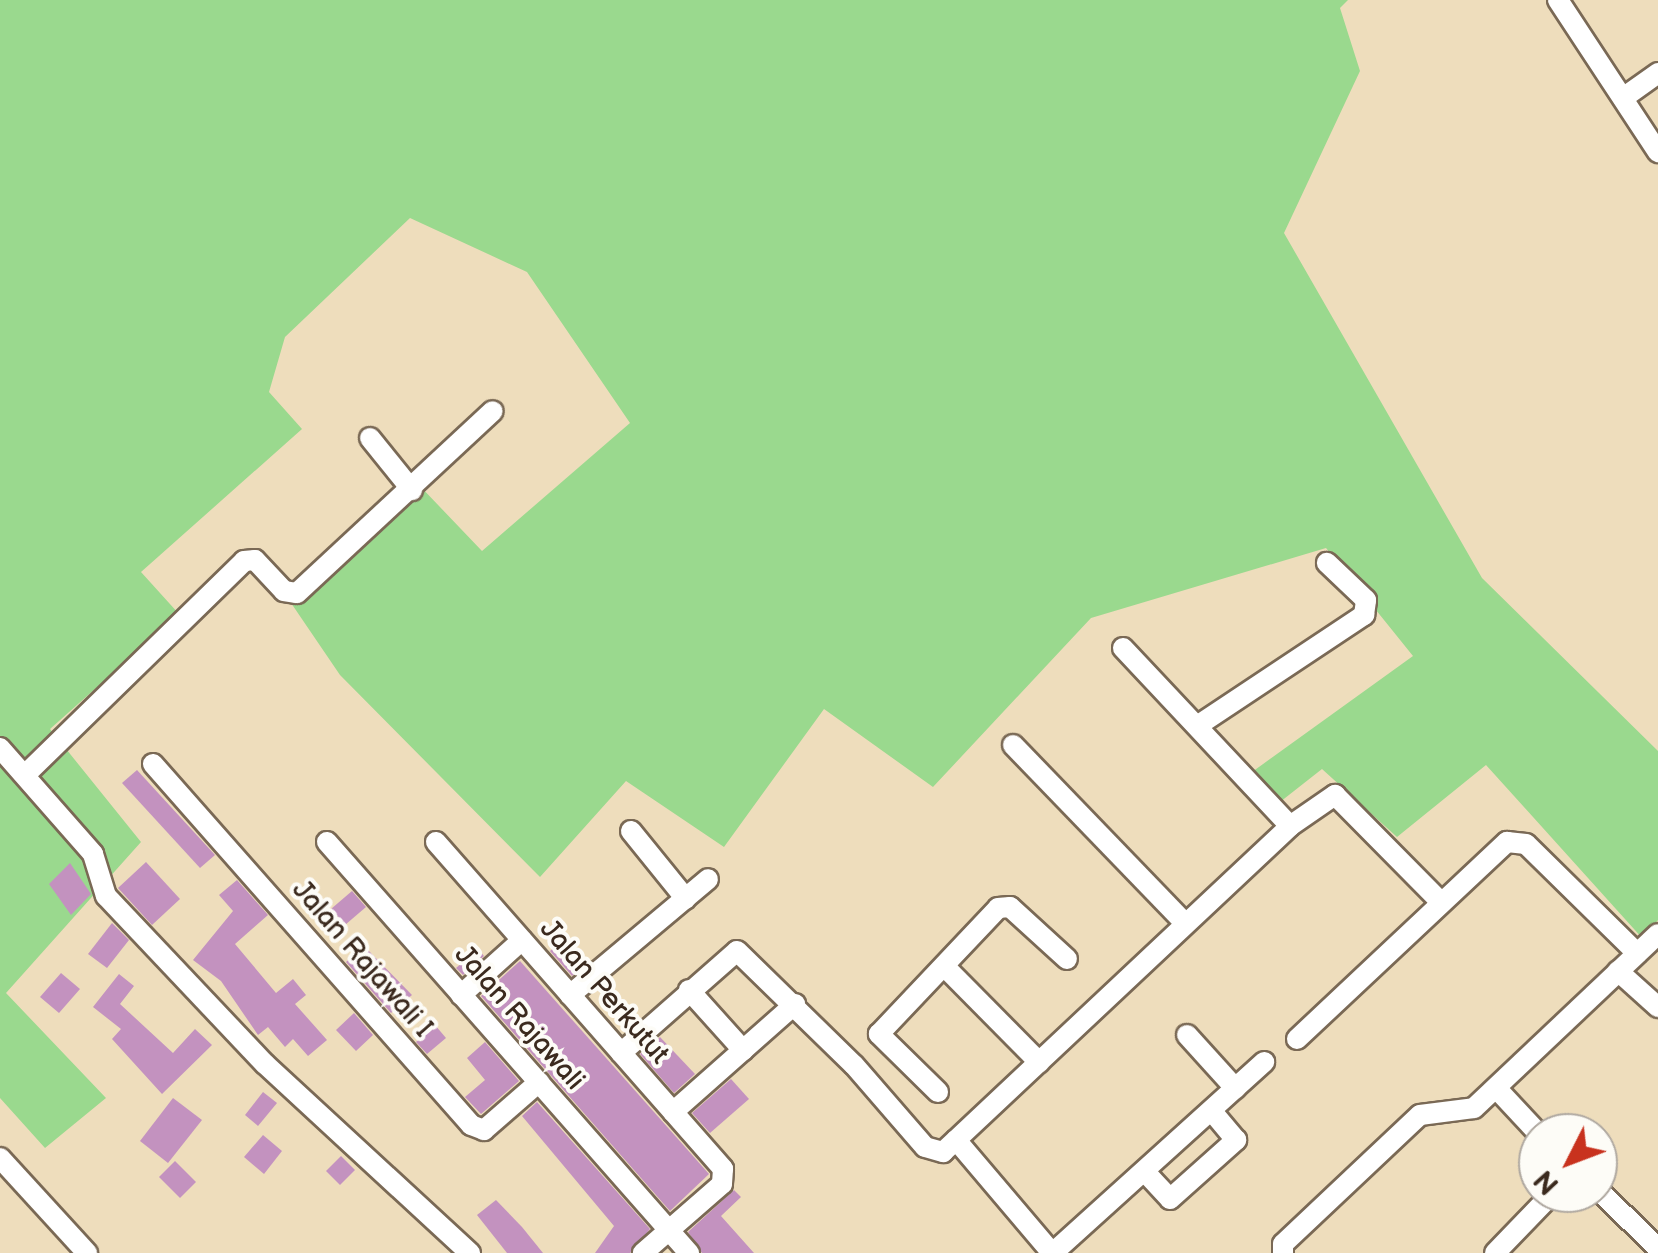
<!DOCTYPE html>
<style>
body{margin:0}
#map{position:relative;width:1658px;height:1253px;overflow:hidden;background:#eeddbc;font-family:"Balsamiq Sans",sans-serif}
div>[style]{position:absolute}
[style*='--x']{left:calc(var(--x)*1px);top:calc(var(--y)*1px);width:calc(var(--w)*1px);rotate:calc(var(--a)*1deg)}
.green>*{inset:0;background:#9ad98e}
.building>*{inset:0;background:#c392bf}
.roads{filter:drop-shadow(2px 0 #7a6955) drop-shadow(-2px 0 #7a6955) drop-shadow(0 2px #7a6955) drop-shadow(0 -2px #7a6955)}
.minor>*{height:20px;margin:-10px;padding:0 10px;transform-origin:10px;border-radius:10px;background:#fff}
span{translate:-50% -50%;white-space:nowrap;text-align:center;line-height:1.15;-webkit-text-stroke:8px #fdfcf7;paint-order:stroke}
.street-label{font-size:28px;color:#3b2a1e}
.north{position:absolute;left:1518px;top:1113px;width:100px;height:100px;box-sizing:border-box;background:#fdfcf7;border:2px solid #afa8a0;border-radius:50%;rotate:228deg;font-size:28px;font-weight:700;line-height:40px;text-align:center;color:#3b2a1e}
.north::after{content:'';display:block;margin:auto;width:35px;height:45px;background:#c8321e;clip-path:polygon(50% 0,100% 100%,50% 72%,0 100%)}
</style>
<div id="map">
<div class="green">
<i style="clip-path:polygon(0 0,1348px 0,1340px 8px,1360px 71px,1284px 233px,1482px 578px,1658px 751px,1658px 920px,1643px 939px,1486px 765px,1397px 837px,1322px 769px,1280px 802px,1252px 772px,1413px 656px,1326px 548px,1091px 618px,933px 787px,824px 709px,724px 847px,626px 781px,540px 877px,340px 675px,289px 600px,418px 484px,482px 551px,630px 423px,527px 272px,410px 218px,285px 337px,269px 392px,302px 429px,141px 572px,179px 614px,50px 729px,141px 842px,6px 993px,106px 1098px,45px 1148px,0 1098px)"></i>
</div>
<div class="building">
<i style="clip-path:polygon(137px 770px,215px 855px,200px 868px,122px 783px)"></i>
<i style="clip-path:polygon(146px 862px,180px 899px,152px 925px,118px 888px)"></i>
<i style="clip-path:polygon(70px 863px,91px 894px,71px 915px,49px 884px)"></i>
<i style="clip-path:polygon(237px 880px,268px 915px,235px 944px,276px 993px,293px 979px,306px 995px,295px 1004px,327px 1040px,308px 1056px,293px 1039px,285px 1047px,268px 1027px,258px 1035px,221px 981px,193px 960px,233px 911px,219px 895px)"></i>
<i style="clip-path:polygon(352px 891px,366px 907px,345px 925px,331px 909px)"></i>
<i style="clip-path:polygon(112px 923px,129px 940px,107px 968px,88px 954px)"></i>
<i style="clip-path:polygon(566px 937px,588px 962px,572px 976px,550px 951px)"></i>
<i style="clip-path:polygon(364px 946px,412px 995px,391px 1013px,346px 962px)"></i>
<i style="clip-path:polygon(478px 949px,484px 956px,463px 975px,456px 968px)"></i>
<i style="clip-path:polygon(520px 961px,709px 1174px,670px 1211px,481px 996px)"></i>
<i style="clip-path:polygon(61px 973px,80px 989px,59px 1013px,40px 997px)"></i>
<i style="clip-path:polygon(119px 974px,134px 986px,120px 1004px,173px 1053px,195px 1029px,212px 1045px,162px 1094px,112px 1039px,121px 1029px,93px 1007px)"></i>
<i style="clip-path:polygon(354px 1013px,373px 1035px,356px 1051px,336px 1030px)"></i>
<i style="clip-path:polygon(435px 1025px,446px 1038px,427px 1054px,416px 1042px)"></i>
<i style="clip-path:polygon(660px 1037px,695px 1074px,674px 1093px,640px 1054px)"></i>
<i style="clip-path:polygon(485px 1042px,519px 1081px,481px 1114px,465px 1097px,485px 1080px,467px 1058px)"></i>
<i style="clip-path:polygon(731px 1079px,749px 1099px,710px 1133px,692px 1113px)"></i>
<i style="clip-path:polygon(263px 1092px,277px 1103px,258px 1126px,245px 1115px)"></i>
<i style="clip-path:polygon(173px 1098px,202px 1120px,168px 1163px,140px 1141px)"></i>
<i style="clip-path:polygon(537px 1102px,650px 1229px,630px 1253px,595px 1253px,614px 1226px,522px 1116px)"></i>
<i style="clip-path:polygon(263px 1135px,282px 1151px,264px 1174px,244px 1157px)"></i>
<i style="clip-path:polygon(341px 1156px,355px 1170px,340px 1185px,326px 1171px)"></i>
<i style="clip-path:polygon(175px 1161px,196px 1182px,180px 1198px,159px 1177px)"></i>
<i style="clip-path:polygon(734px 1190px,741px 1197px,721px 1216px,754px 1253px,702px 1253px,688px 1232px)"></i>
<i style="clip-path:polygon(496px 1200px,522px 1227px,543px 1253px,507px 1253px,477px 1215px)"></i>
</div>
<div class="roads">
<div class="minor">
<i style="--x:1558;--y:0;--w:182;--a:56.7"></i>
<i style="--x:1623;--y:98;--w:43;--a:-35.5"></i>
<i style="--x:370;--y:438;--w:67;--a:51.1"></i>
<i style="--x:1123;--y:648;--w:244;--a:46.8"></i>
<i style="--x:1197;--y:726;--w:201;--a:-33.6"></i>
<i style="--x:1364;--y:615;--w:15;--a:-82"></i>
<i style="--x:1366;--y:600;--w:54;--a:-136.5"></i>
<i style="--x:1013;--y:745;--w:248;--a:46"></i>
<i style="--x:0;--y:748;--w:141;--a:48.7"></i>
<i style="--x:93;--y:854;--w:44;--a:72.8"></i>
<i style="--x:106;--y:896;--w:231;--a:46.6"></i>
<i style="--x:265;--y:1064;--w:279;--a:42.7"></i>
<i style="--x:153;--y:764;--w:481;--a:48.6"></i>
<i style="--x:471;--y:1125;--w:14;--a:21"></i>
<i style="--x:484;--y:1130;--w:73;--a:-41.1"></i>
<i style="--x:26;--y:774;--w:305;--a:-44.3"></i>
<i style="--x:244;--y:561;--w:11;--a:-5"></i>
<i style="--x:255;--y:560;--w:42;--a:46.9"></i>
<i style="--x:284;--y:591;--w:13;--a:9"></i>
<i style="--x:297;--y:593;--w:267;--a:-42.9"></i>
<i style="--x:631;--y:831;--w:87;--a:51"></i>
<i style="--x:327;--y:842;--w:548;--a:48.63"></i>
<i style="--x:436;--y:842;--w:435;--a:48.7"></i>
<i style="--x:723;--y:1169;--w:15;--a:94"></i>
<i style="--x:722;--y:1184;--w:105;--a:138.9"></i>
<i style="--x:945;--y:967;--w:134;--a:45.3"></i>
<i style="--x:1618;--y:971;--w:54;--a:42"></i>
<i style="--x:689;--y:990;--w:81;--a:48"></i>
<i style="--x:461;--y:995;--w:82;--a:-42"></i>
<i style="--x:570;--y:995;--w:180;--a:-40"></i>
<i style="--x:1187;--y:1035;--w:72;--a:47.8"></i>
<i style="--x:1297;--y:1039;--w:288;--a:-43.2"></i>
<i style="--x:1507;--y:842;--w:19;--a:6"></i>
<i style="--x:1526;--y:844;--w:156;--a:44.5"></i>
<i style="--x:621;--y:1053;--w:154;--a:-41.3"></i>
<i style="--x:737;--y:951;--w:163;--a:44.3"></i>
<i style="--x:854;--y:1065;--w:108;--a:49.1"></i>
<i style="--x:925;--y:1147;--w:19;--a:16"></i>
<i style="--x:943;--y:1152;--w:18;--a:-43"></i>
<i style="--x:1496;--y:1088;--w:62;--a:47"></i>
<i style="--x:938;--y:1092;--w:83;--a:-135.5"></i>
<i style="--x:879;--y:1034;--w:173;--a:-46.6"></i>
<i style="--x:998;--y:908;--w:12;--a:-5"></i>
<i style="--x:1010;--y:907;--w:77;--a:42.4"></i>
<i style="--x:673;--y:1112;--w:163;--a:-41.5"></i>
<i style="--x:0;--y:1158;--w:129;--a:47.5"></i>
<i style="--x:1146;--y:1173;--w:35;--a:47"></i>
<i style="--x:1170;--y:1199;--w:89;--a:-41.8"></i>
<i style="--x:1236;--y:1140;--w:38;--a:-130"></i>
<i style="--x:1598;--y:1190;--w:83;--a:44"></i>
<i style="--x:1055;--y:1251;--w:282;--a:-42.1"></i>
<i style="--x:1052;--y:1253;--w:148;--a:-130.3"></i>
<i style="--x:956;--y:1140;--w:458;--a:-43.2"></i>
<i style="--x:1290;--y:826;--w:55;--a:-34.6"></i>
<i style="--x:1335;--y:795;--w:149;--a:45.3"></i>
<i style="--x:1283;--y:1253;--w:9;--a:-90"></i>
<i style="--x:1283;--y:1244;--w:188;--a:-43.3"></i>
<i style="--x:1420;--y:1115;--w:54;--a:-7.4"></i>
<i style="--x:1474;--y:1108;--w:253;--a:-43.4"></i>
<i style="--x:1495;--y:1253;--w:83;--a:-46"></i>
</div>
</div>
<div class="street-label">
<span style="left:362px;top:959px;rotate:49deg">Jalan Rajawali I</span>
<span style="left:604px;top:992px;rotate:49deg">Jalan Perkutut</span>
<span style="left:519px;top:1018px;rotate:49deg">Jalan Rajawali</span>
</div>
<div class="north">N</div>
</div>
